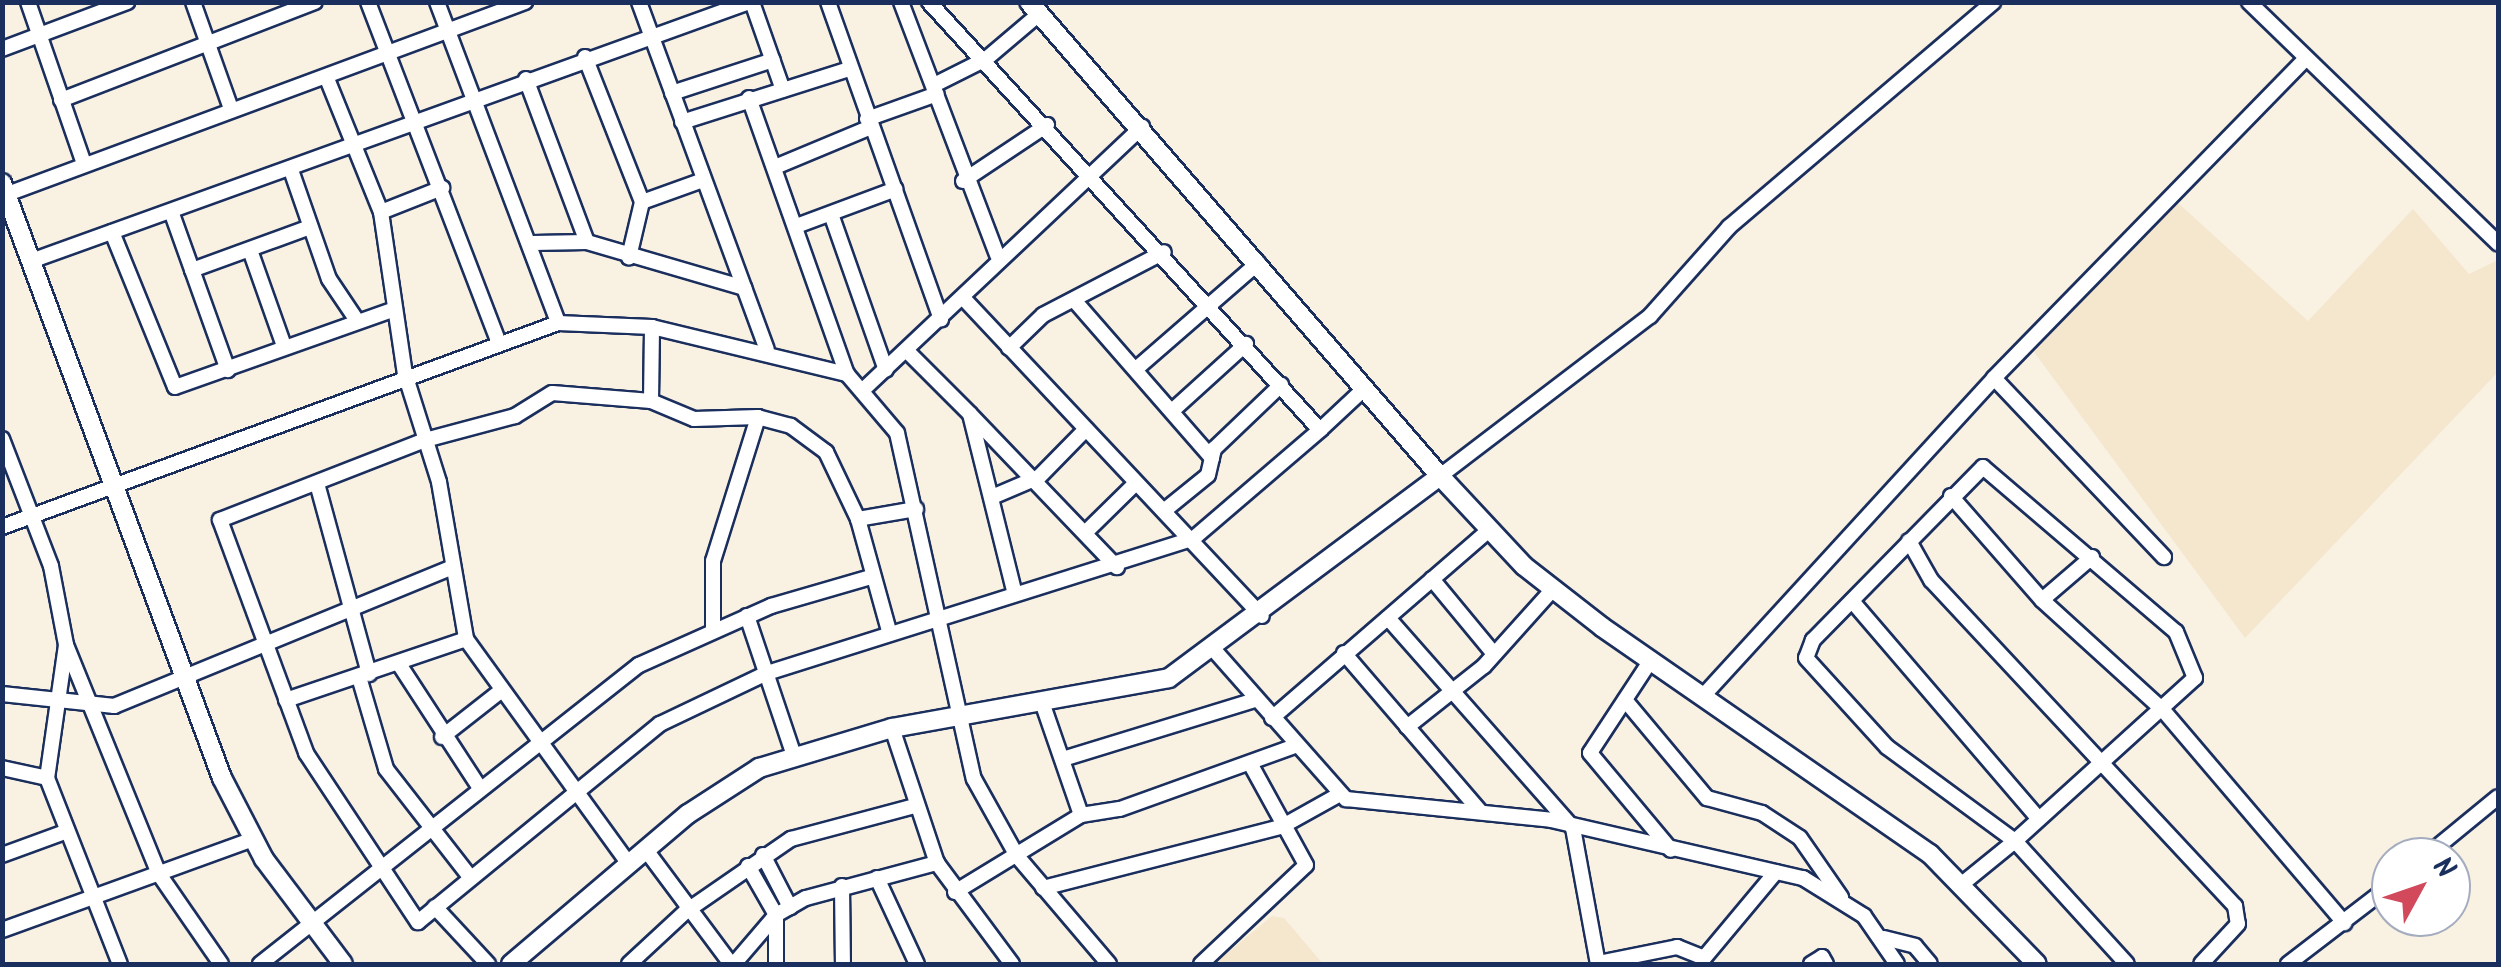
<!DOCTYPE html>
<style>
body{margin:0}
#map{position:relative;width:2501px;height:967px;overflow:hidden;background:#f9f1e2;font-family:Kalam,sans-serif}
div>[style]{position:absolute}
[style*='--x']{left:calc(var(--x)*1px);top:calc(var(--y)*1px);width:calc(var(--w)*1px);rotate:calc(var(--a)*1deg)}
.built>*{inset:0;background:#f5e7ce}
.roads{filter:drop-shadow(2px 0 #1b2f5e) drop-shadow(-2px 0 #1b2f5e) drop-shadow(0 2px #1b2f5e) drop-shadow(0 -2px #1b2f5e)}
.minor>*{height:14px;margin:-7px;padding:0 7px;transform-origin:7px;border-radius:7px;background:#fff}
.tertiary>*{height:18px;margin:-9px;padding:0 9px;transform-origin:9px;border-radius:9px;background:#fff}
span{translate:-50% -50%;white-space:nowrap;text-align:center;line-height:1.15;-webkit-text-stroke:8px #fff;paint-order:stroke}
.frame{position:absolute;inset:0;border:5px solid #1b2f5e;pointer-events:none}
.north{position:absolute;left:2371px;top:837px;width:100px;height:100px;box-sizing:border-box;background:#fff;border:2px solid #a4acbf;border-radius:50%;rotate:50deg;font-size:28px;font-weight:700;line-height:40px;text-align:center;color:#1b2f5e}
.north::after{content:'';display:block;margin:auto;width:35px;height:45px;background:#d1495b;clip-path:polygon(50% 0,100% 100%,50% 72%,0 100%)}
</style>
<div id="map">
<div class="built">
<i style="clip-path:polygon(2177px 202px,2308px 321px,2413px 209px,2469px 274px,2498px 260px,2498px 372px,2245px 638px,2034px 352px)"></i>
<i style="clip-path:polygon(1272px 916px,1284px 918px,1323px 964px,1214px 964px)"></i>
</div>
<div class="roads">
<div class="minor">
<i style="--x:28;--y:2;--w:171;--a:70.9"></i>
<i style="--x:193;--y:2;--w:114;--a:70.4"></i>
<i style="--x:368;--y:2;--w:360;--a:69"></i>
<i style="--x:437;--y:2;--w:343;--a:69.3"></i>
<i style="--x:639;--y:2;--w:370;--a:69.8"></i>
<i style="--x:752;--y:2;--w:93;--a:70.6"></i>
<i style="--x:828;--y:2;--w:337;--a:70.4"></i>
<i style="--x:901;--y:2;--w:271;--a:69.2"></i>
<i style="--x:2249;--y:2;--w:347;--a:44.1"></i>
<i style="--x:2;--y:49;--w:134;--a:-20.6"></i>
<i style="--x:585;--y:57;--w:156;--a:68.5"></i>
<i style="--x:642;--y:202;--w:57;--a:103.3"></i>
<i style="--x:526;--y:79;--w:174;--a:69.5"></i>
<i style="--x:328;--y:81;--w:141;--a:68"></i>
<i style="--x:381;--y:212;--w:164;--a:81.6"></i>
<i style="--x:405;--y:374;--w:113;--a:72.5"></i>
<i style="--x:439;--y:482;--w:159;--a:80.2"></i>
<i style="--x:466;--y:639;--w:278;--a:54.1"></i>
<i style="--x:934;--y:85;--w:58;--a:-26.6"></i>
<i style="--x:986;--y:59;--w:70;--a:-40.3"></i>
<i style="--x:672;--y:93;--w:106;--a:-18.1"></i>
<i style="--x:749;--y:98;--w:293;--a:70.5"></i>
<i style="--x:61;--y:100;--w:272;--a:-21.1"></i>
<i style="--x:867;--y:119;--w:74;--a:-19.7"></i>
<i style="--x:682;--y:122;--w:175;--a:-17.6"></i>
<i style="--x:775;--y:167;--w:104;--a:-22.6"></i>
<i style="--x:291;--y:170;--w:115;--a:70.8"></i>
<i style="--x:329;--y:279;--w:48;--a:56"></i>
<i style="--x:963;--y:181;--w:101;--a:-33.7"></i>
<i style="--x:2;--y:196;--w:558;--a:-20.35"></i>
<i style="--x:642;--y:202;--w:65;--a:-19.8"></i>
<i style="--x:171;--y:211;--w:169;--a:70.3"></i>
<i style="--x:381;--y:212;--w:66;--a:-21.5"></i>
<i style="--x:831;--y:214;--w:165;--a:70.6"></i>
<i style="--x:799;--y:225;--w:103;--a:-20.4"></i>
<i style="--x:112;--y:232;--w:167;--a:67.9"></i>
<i style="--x:175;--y:387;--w:233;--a:-19.5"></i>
<i style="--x:533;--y:243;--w:54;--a:-1.1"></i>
<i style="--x:587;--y:242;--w:164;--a:16.3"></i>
<i style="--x:250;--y:250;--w:102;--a:70.5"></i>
<i style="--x:31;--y:261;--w:763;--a:-19.84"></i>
<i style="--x:192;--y:270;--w:126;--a:-20"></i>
<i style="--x:1074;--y:300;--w:210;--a:48.9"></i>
<i style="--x:966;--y:301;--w:432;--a:46.8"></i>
<i style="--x:1009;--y:348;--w:47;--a:-44.1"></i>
<i style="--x:1043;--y:315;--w:136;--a:-27.5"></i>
<i style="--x:909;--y:353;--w:86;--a:45"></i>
<i style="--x:970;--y:414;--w:182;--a:76"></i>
<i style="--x:1136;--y:369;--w:162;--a:-41"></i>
<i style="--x:1994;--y:378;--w:247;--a:46.5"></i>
<i style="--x:865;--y:388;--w:381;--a:-43.3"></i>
<i style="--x:651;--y:401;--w:74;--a:-89.2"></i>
<i style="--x:1172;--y:411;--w:100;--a:-42.2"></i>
<i style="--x:971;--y:415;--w:211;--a:46.2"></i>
<i style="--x:1320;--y:430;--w:62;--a:-43"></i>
<i style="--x:2;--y:439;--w:136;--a:68.9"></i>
<i style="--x:51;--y:566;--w:80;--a:79.2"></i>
<i style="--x:66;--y:645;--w:247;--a:67.9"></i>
<i style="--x:159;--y:874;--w:109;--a:55.4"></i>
<i style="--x:1440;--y:476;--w:264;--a:-37.3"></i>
<i style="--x:1650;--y:316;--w:119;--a:-48.4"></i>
<i style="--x:1729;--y:227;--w:347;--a:-40.4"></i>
<i style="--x:318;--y:487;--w:194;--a:74.7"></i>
<i style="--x:1951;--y:496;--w:138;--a:48.8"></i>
<i style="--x:2042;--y:600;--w:164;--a:42.3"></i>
<i style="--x:2163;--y:710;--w:280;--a:49.6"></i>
<i style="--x:992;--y:497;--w:51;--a:-23.1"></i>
<i style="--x:1039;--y:477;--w:67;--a:-45.6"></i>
<i style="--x:1165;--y:510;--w:55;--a:-39.1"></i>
<i style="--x:1208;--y:475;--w:27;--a:-77"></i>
<i style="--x:1214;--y:449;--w:93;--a:-43.7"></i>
<i style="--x:858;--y:519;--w:59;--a:-9.8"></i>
<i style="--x:2;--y:527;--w:592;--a:-20.15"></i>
<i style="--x:558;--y:323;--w:94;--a:2.4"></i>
<i style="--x:652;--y:327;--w:201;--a:13.6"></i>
<i style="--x:847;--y:374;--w:77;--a:49.7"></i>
<i style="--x:897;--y:433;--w:354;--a:77.5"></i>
<i style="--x:974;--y:779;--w:88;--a:60.8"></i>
<i style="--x:1017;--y:856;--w:142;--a:49.6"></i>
<i style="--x:1088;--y:530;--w:67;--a:-44.4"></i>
<i style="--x:1909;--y:541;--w:45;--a:60.6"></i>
<i style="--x:1931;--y:580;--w:446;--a:47"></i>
<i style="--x:2235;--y:906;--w:18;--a:81"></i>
<i style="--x:2238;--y:924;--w:54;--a:132.8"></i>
<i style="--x:1432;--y:579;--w:97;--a:50.4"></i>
<i style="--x:2042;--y:600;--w:66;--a:-40.7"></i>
<i style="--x:1852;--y:601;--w:287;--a:49.4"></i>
<i style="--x:747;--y:616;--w:145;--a:71.4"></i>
<i style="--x:1388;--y:618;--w:280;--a:48.6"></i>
<i style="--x:1573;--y:828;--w:138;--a:79.6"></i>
<i style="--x:713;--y:630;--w:69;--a:-90"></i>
<i style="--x:713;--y:561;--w:151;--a:-72.6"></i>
<i style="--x:889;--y:631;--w:116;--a:-105.5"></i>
<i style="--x:858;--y:519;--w:74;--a:-115.5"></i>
<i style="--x:826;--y:452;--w:44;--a:-143.4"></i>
<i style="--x:791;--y:426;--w:34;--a:-165"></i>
<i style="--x:758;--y:417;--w:64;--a:178.2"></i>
<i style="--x:694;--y:419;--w:47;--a:-157.3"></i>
<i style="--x:651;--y:401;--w:99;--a:-175.4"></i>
<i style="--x:552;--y:393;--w:44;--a:148.1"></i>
<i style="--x:515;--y:416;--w:93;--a:165.1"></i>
<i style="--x:425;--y:440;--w:220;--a:158.7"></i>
<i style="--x:220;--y:520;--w:248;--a:69.7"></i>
<i style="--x:306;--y:753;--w:203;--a:56.5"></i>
<i style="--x:418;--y:922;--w:313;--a:-39.3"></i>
<i style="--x:660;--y:724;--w:119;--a:-25.5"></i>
<i style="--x:767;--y:673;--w:448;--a:-17.5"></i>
<i style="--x:1194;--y:538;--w:166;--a:-40.6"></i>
<i style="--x:1320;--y:430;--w:580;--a:-132.41"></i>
<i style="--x:66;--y:645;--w:134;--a:98.1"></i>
<i style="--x:47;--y:778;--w:200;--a:68.6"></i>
<i style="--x:1215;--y:651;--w:198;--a:48.5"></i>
<i style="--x:1346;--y:799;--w:206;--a:5.8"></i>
<i style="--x:1551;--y:820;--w:259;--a:13"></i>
<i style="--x:1803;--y:878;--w:72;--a:31.9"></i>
<i style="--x:1864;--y:916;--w:58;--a:55.5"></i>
<i style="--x:1344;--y:653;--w:210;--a:49.3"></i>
<i style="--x:1651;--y:660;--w:111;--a:123.3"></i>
<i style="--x:1590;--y:753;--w:126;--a:50.1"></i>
<i style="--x:401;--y:667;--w:145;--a:56.9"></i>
<i style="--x:359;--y:677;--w:96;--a:73.6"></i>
<i style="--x:386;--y:769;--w:137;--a:52.1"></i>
<i style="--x:2;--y:694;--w:113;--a:6.1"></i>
<i style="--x:114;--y:706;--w:363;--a:-22.3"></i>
<i style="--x:1703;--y:696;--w:431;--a:-47.5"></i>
<i style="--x:1994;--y:378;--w:446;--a:-45.7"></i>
<i style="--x:286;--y:700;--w:190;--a:-18.7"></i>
<i style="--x:1625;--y:700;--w:128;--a:50.1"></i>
<i style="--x:1707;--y:798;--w:57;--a:15.3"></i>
<i style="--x:1762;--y:813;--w:45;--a:33.3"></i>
<i style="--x:1800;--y:838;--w:72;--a:55.2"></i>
<i style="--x:1043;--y:705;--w:116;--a:70.9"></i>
<i style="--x:1272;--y:718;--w:286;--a:-40.9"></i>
<i style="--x:1407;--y:727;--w:98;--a:-38.4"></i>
<i style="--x:1484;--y:666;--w:103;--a:-48.1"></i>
<i style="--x:892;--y:728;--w:142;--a:71.6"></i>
<i style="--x:937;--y:863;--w:126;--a:53.4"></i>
<i style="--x:442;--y:737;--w:76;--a:-38.1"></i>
<i style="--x:1063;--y:759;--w:201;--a:-17.1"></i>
<i style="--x:2;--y:768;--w:46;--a:12.5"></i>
<i style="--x:646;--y:850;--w:142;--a:53.3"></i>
<i style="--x:2;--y:855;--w:67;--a:-20.1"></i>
<i style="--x:763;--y:855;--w:59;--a:62.6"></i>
<i style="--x:2425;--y:857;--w:94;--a:-39.4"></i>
<i style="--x:748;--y:866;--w:56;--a:60.3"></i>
<i style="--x:776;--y:915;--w:49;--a:90"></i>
<i style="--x:877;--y:878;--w:95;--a:65.1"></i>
<i style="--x:1962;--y:884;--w:68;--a:-39.1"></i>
<i style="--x:2015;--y:841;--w:243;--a:-42.2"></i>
<i style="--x:2195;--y:678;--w:50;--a:-112.4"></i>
<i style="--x:2176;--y:632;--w:254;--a:-139.5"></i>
<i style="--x:1983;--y:467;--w:243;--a:134.5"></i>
<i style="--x:1813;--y:640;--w:19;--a:111"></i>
<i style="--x:1806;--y:658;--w:120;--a:47.7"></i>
<i style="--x:1887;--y:747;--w:159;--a:36.3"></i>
<i style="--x:2015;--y:841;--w:166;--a:47.7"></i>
<i style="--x:842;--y:886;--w:78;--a:89.3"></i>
<i style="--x:1043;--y:888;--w:246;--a:-14.4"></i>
<i style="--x:1281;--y:827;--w:68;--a:-29.2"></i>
<i style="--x:955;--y:892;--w:148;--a:-31.4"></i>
<i style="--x:1081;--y:815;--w:39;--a:-9"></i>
<i style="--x:1120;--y:809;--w:186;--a:-19.8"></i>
<i style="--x:435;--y:907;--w:78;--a:47.1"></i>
<i style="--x:2;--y:930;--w:267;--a:-19.9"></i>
<i style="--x:1884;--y:938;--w:32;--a:14"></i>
<i style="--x:1915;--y:946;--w:23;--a:50"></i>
<i style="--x:1598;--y:963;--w:81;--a:-11.4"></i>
<i style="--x:1677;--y:947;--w:29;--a:22"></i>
<i style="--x:1704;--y:958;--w:112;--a:-50.1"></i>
<i style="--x:260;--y:964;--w:483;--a:-38.3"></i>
<i style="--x:639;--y:665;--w:145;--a:-24.1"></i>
<i style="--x:771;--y:606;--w:104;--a:-16.2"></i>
<i style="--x:629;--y:964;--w:76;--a:-42.9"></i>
<i style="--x:685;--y:912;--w:129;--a:-34.6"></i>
<i style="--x:791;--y:839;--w:128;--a:-14.9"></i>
<i style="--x:734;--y:964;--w:65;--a:-49.4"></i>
<i style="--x:776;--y:915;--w:34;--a:-30"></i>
<i style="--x:806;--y:898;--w:136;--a:-15"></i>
<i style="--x:1201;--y:964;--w:144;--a:-43.3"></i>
<i style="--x:1306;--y:865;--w:116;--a:-118.8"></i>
<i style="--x:1811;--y:964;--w:13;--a:-32"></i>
<i style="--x:1822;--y:957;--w:8;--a:60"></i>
<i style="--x:2288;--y:964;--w:130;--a:-37.5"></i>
</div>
<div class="tertiary">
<i style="--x:2;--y:183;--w:634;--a:69.71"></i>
<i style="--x:222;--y:778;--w:91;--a:62.6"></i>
<i style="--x:264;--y:859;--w:131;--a:53"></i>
<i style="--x:1440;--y:476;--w:123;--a:47"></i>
<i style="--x:1524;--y:566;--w:99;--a:38"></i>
<i style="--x:1602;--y:627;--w:399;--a:34.7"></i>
<i style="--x:1930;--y:854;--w:153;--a:45.8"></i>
<i style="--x:511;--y:964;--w:232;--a:-40.3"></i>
<i style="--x:688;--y:814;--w:85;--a:-32.9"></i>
<i style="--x:759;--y:768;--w:139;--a:-16.7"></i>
<i style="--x:892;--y:728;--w:281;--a:-10.2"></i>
<i style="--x:1169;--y:678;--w:338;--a:-36.7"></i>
<i style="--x:1440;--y:476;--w:627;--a:-130.93"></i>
</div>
</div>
<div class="frame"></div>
<div class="north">N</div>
</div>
